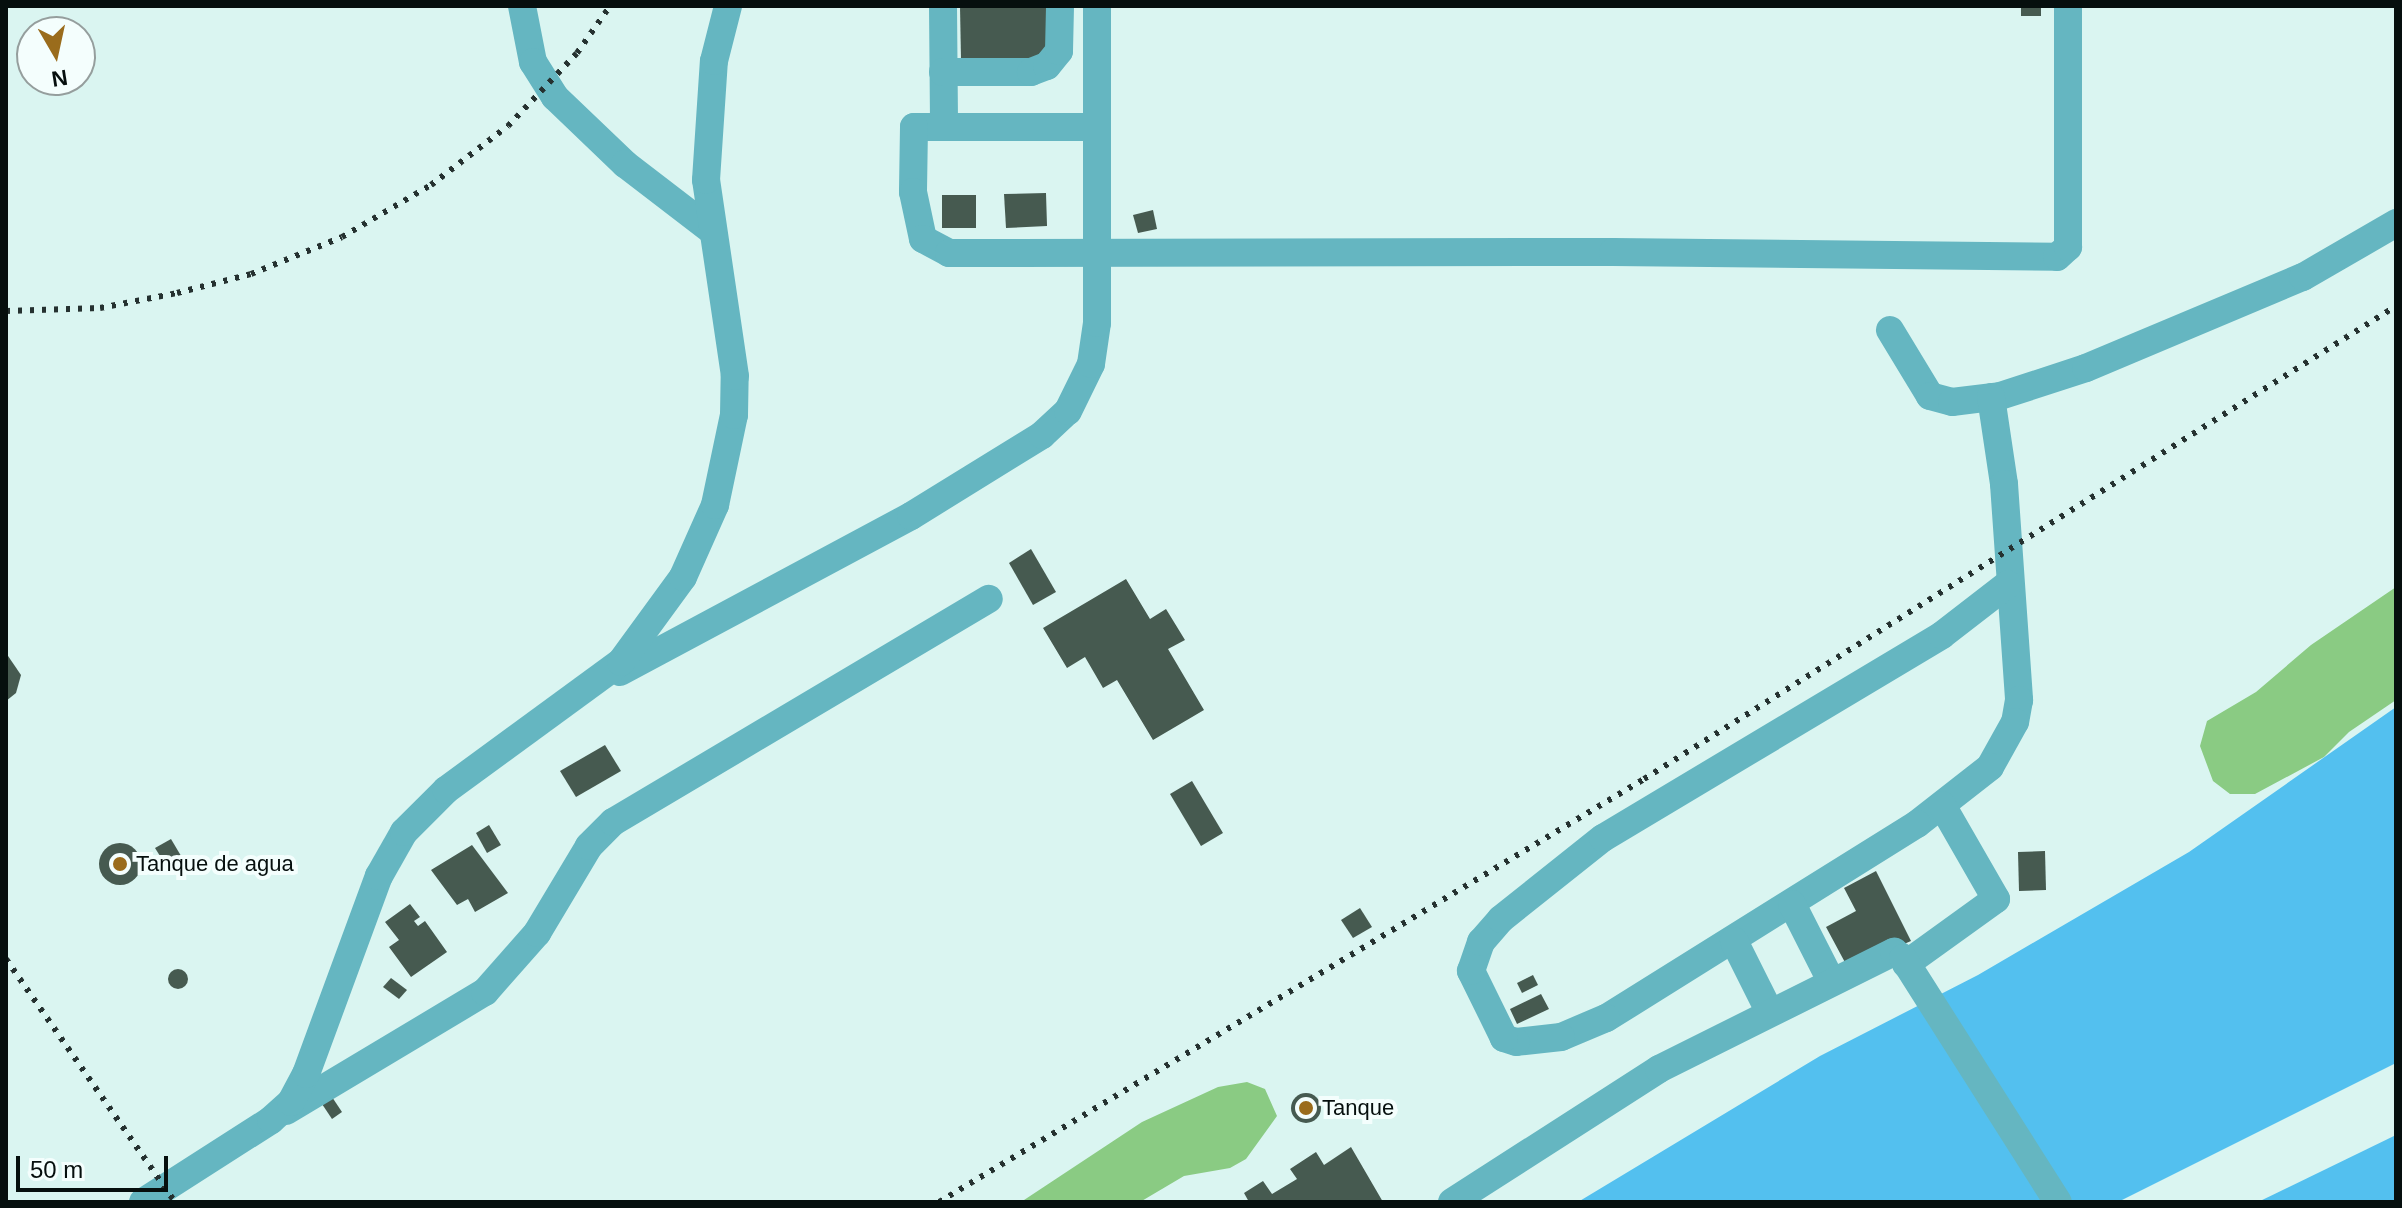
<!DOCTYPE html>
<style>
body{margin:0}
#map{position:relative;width:2402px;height:1208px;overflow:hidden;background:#daf5f1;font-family:Arial,sans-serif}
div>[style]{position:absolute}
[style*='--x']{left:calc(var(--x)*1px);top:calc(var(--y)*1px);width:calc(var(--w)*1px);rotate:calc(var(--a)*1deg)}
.forest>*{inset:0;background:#8acb83}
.water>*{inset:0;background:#53c0ef}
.pier>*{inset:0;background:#daf5f1}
.building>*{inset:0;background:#465a50}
.round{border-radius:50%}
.minor>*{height:28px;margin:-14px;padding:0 14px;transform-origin:14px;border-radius:14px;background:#65b6c1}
.rail>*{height:6px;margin-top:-3px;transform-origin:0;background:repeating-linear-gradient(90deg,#253130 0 4px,transparent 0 12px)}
.dots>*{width:22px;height:22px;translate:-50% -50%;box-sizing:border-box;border:4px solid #f4fefd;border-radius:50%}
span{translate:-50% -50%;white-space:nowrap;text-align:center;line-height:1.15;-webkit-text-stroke:8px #f4fefd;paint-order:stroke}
.poi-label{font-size:22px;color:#060f0e}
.left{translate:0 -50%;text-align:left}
.frame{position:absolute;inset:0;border:8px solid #060f0e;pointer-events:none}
.north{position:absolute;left:16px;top:16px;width:80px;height:80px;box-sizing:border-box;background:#f4fefd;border:2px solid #959e9d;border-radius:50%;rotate:171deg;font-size:22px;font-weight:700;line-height:32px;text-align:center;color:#060f0e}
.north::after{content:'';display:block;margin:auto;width:28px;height:36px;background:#9a6c1c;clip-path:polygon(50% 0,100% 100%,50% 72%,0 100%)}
.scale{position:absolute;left:16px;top:1156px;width:152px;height:36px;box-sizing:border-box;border:4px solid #060f0e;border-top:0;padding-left:10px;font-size:24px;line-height:28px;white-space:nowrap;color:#060f0e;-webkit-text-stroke:6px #f4fefd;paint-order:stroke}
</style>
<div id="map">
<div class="forest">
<i style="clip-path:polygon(2396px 587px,2396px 700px,2349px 732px,2324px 757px,2255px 794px,2230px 794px,2213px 781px,2200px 746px,2207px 721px,2256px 692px,2311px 645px)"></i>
<i style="clip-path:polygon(1247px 1082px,1265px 1089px,1277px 1116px,1246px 1159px,1230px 1168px,1184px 1176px,1140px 1202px,1021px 1202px,1142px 1122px,1218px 1087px)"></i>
</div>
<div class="water">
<i style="clip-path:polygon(2396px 707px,2396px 1202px,1578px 1202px,1820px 1056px,1978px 975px,2189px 852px)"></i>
</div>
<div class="pier">
<i style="clip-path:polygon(2396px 1063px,2396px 1135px,2258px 1202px,2118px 1202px)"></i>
</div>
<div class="building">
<i style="clip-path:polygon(960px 6px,1047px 6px,1048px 59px,961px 60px)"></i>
<i style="clip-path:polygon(2021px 6px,2041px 6px,2041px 16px,2021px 16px)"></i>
<i style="clip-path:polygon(1046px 193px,1047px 226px,1006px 228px,1004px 194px)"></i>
<i style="clip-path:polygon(942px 195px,976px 195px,976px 228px,942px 228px)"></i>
<i style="clip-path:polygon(1153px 210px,1157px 229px,1138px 233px,1133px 215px)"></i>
<i style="clip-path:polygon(1031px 549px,1056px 592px,1033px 605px,1009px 563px)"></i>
<i style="clip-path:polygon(1126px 579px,1150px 619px,1166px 609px,1185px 640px,1168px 649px,1204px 710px,1153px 740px,1117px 680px,1103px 688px,1085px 657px,1067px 668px,1043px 628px)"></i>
<i style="clip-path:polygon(6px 653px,21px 675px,16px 693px,6px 701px)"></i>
<i style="clip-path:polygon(605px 745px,621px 771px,576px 797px,560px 771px)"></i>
<i style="clip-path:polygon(1192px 781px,1223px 833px,1201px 846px,1170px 794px)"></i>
<i style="clip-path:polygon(489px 825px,501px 845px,487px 853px,476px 833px)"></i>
<i style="clip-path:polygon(171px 839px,187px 866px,172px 875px,155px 848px)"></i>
<i class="round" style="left:99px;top:843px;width:42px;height:42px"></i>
<i style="clip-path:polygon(472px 845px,508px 893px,475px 912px,468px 899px,457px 905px,431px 870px)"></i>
<i style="clip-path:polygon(2045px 851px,2046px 890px,2019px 891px,2018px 852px)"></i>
<i style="clip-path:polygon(1876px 871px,1911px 941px,1848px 968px,1826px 927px,1856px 911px,1844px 888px)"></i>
<i style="clip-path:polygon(410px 904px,420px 917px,414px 921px,418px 926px,425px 921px,447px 952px,411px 977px,389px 947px,399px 940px,385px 922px)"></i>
<i style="clip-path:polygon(1360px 908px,1372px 927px,1353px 938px,1341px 920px)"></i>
<i class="round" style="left:168px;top:969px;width:20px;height:20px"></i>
<i style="clip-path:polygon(1533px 975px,1538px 985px,1522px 993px,1517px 983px)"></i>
<i style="clip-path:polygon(391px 978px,407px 990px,399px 999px,383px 987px)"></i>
<i style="clip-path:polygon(1541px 994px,1549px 1009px,1517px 1024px,1510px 1009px)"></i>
<i class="round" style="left:1291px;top:1093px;width:30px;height:30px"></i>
<i style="clip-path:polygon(330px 1094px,342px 1112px,332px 1119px,320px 1101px)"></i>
<i style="clip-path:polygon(1351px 1147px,1383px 1202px,1249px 1202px,1244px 1193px,1263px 1181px,1272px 1194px,1297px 1179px,1290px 1169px,1316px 1152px,1324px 1165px)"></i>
</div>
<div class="minor">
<i style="--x:522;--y:6;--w:57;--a:78.9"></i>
<i style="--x:533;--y:62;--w:41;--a:57.8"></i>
<i style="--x:555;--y:97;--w:97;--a:43.7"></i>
<i style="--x:625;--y:164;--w:108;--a:37.5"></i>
<i style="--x:943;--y:6;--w:121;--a:89.5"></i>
<i style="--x:943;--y:72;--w:88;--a:0"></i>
<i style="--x:1031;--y:72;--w:17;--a:-21"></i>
<i style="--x:1047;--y:66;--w:19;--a:-51"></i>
<i style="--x:1059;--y:51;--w:45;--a:-88.7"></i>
<i style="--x:1097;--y:127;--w:183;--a:180"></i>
<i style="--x:914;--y:127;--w:65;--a:90.9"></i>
<i style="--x:913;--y:192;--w:48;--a:78"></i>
<i style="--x:923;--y:239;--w:30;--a:28"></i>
<i style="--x:949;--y:253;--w:664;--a:-0.09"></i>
<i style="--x:1613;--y:252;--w:444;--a:0.6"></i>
<i style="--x:2057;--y:257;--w:15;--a:-42"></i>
<i style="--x:2068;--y:247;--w:241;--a:-90"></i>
<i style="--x:1890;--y:330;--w:77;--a:58.8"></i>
<i style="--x:1930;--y:396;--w:23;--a:15"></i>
<i style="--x:1952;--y:402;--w:48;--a:-7.1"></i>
<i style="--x:2000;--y:396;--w:90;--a:-18"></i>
<i style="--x:2086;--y:368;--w:235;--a:-22.8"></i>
<i style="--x:2303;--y:277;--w:108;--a:-30.1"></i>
<i style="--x:1991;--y:397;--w:88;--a:81.5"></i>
<i style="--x:2004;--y:484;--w:217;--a:86"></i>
<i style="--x:2019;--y:700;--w:22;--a:100"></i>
<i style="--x:2015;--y:722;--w:51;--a:119.1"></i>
<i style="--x:1990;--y:767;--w:93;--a:142"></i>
<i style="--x:1917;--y:824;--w:367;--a:148"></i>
<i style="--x:1606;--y:1018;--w:49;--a:157.1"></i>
<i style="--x:1561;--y:1037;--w:45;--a:173.7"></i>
<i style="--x:1516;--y:1042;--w:13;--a:-162"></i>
<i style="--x:1504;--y:1038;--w:75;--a:-116.2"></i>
<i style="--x:1471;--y:971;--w:31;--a:-71"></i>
<i style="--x:1481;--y:942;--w:30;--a:-49"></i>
<i style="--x:1501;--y:919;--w:130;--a:-38.5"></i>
<i style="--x:1603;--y:838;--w:395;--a:-30.9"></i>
<i style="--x:1942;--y:635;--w:83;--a:-37.7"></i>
<i style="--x:620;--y:672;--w:330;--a:-28.2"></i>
<i style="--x:911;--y:516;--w:154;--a:-31.7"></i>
<i style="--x:1042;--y:435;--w:35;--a:-43"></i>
<i style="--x:1068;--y:411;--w:52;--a:-63.9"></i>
<i style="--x:1091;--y:364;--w:41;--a:-81.7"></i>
<i style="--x:1097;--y:323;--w:317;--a:-90"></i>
<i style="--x:1792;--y:904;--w:86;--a:63.1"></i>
<i style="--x:1734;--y:941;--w:78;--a:63.4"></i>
<i style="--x:1906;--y:964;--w:111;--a:-35.8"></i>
<i style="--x:1996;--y:899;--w:108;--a:-119.9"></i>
<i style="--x:286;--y:1111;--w:232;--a:-30.9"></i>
<i style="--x:485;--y:992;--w:79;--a:-48.6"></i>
<i style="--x:537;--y:933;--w:101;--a:-59.1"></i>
<i style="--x:589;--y:846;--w:34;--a:-45"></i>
<i style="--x:613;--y:822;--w:437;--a:-30.7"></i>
<i style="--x:143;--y:1202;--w:152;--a:-32.6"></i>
<i style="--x:271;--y:1120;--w:27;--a:-42"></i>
<i style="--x:291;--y:1102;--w:32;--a:-62"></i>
<i style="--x:306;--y:1074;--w:211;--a:-69.8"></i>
<i style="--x:379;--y:876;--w:51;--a:-60.4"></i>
<i style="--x:404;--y:832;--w:59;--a:-45"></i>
<i style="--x:446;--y:790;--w:217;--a:-36.2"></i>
<i style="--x:621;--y:662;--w:105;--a:-53.9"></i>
<i style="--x:683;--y:577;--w:79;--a:-66"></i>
<i style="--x:715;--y:505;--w:92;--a:-78.1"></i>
<i style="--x:734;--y:415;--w:39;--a:-89"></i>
<i style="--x:735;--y:376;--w:198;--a:-98.4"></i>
<i style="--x:706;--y:180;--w:119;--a:-86.2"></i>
<i style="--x:714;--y:61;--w:57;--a:-75.7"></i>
<i style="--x:1452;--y:1202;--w:246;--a:-32.7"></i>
<i style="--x:1659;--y:1069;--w:263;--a:-26.5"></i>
<i style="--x:1894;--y:952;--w:11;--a:34"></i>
<i style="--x:1903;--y:958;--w:289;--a:57.6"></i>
</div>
<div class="rail">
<i style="--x:6;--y:311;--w:94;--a:-1.8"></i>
<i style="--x:100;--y:308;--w:78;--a:-11"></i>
<i style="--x:177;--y:293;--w:76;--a:-14.4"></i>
<i style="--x:251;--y:274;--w:98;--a:-22.1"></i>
<i style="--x:342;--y:237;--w:103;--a:-30.3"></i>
<i style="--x:431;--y:185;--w:97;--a:-37.5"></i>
<i style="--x:508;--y:126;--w:100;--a:-46.6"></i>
<i style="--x:577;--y:53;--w:57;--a:-54.9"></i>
<i style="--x:6;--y:959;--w:296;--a:55.2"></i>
<i style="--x:939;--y:1202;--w:822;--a:-30.96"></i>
<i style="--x:1644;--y:779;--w:888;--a:-32.17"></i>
</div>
<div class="dots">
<i style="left:120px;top:864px;background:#9a6c1c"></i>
<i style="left:1306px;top:1108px;background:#9a6c1c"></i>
</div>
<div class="poi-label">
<span class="left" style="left:136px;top:864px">Tanque de agua</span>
<span class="left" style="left:1322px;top:1108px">Tanque</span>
</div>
<div class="frame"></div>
<div class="north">N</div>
<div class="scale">50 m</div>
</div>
